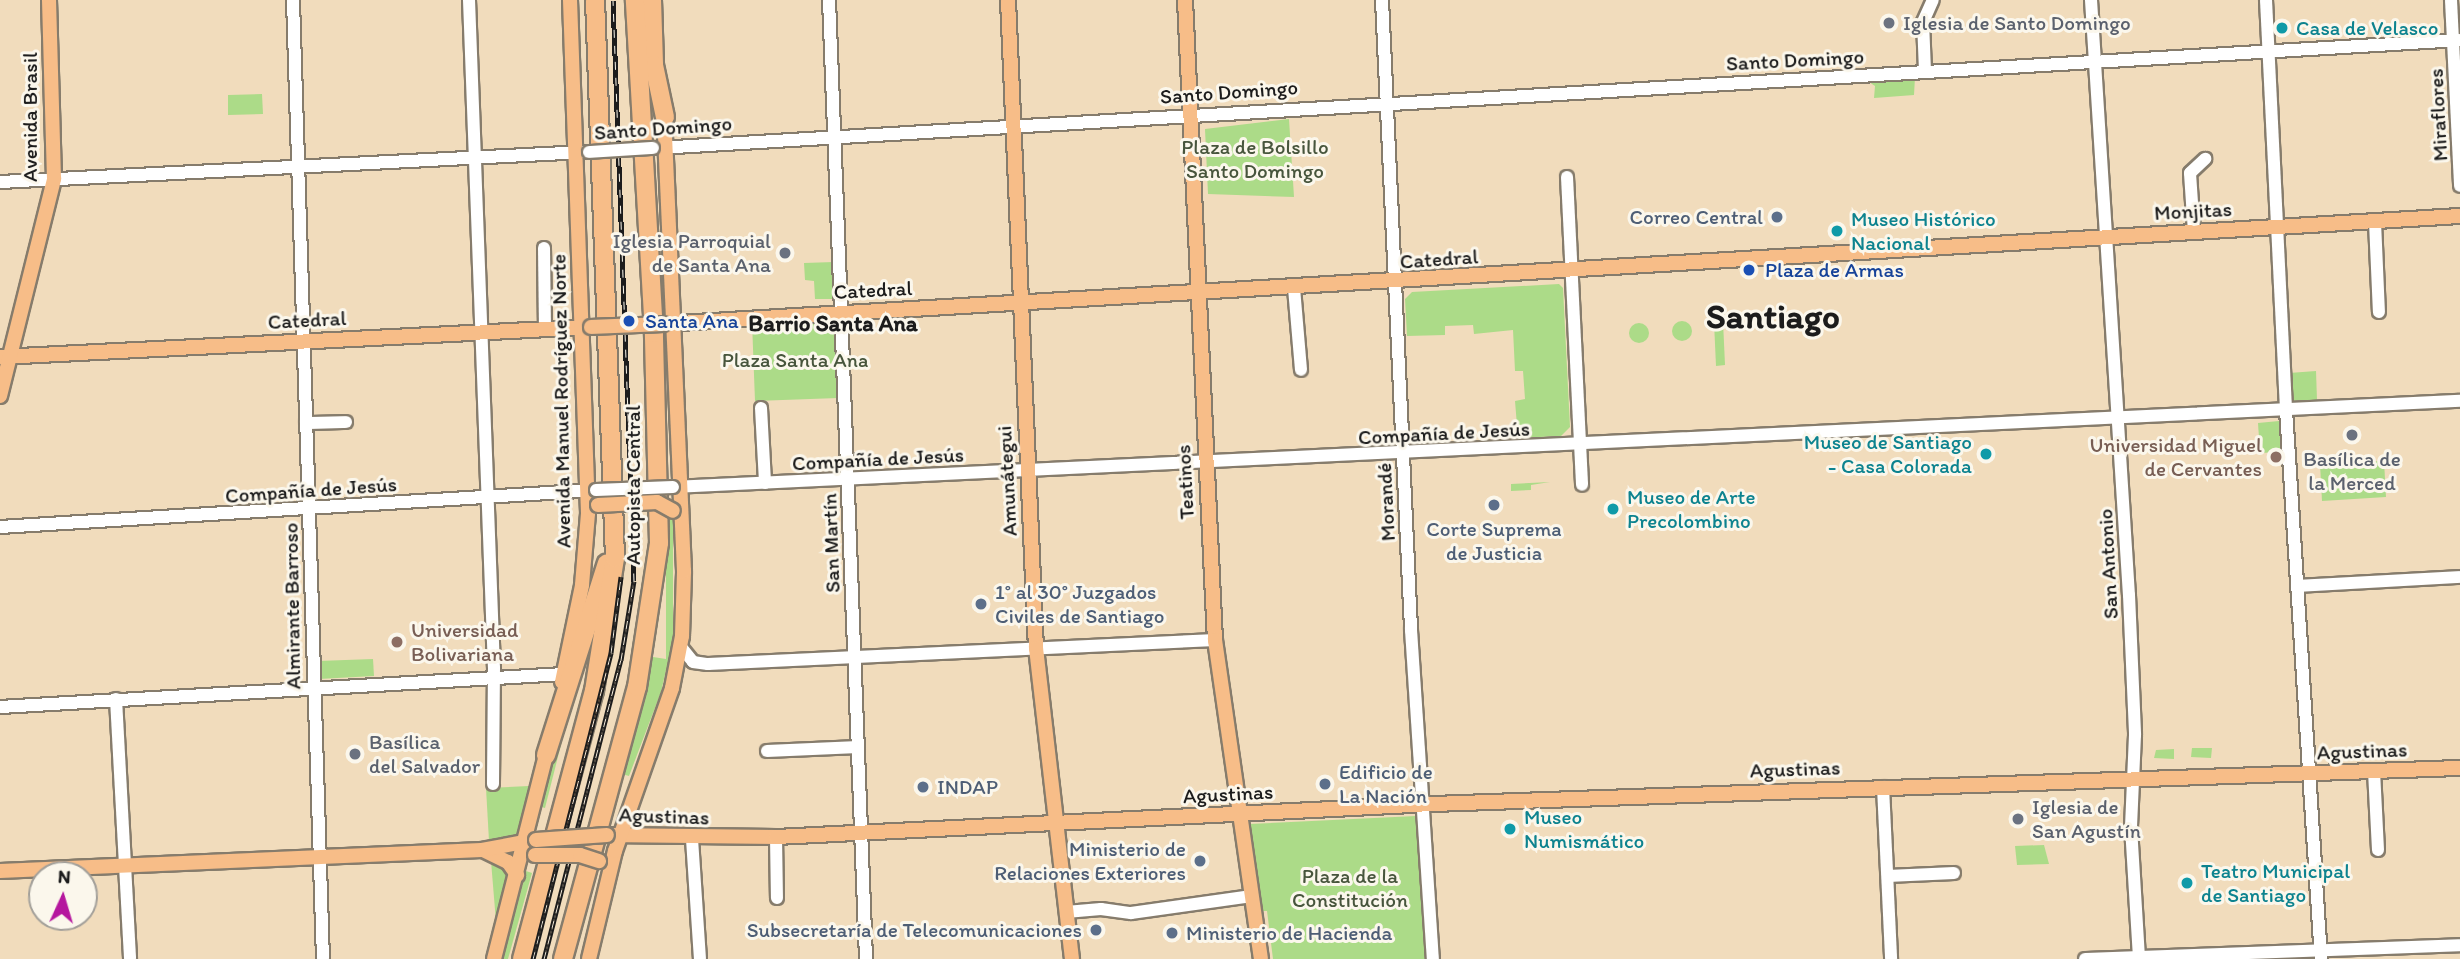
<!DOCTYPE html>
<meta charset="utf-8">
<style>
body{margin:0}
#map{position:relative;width:2460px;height:959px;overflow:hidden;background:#f1dcbc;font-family:Itim,sans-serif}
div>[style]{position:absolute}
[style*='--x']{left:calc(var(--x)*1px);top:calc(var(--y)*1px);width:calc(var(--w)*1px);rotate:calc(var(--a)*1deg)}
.green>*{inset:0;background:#acdb88}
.round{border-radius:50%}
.roads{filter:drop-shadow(2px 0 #867c6c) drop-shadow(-2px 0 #867c6c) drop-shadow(0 2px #867c6c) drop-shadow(0 -2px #867c6c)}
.minor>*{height:12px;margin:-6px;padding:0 6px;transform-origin:6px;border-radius:6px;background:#fff}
.major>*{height:14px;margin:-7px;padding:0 7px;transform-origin:7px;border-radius:7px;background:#f7bd88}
.highway>*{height:18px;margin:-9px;padding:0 9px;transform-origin:9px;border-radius:9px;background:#f7bd88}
.rail>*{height:5px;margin-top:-2.5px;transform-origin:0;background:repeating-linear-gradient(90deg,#fbf7ec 0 8px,#1c1c1c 0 16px);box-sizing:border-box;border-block:2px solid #1c1c1c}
.bridges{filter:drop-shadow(2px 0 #867c6c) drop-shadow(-2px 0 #867c6c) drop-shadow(0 2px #867c6c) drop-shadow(0 -2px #867c6c)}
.minor-bridge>*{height:12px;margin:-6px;padding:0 6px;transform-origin:6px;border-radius:6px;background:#fff}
.major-bridge>*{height:14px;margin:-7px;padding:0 7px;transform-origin:7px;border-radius:7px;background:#f7bd88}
.dots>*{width:19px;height:19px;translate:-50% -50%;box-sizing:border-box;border:4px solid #fbf7ec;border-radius:50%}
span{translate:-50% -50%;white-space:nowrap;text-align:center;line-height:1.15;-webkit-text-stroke:6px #fbf7ec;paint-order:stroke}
.worship-label{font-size:21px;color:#5b616d}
.left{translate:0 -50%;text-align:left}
.right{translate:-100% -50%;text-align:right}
.culture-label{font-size:21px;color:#0d838f}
.street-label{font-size:21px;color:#1c1c1c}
.park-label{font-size:21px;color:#47553c}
.service-label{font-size:21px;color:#4e5e75}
.transit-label{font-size:21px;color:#164399}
.education-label{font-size:21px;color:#785e54}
.neighbourhood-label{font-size:23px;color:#1c1c1c;font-weight:700}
.town-label{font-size:35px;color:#1c1c1c;font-weight:700}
.north{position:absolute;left:28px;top:861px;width:70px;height:70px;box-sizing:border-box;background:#fbf7ec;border:2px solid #a29f99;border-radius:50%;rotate:4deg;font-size:19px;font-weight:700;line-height:28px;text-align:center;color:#1c1c1c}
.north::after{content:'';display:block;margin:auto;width:24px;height:32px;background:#b5179e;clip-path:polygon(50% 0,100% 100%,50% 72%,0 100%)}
</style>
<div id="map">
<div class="green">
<i style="clip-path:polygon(1915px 77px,1914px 95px,1874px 98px,1875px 86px,1869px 82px)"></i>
<i style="clip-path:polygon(262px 94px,263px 114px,228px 115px,228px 95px)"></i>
<i style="clip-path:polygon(1289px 119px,1294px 197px,1208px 194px,1205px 129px)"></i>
<i style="clip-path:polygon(834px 262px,835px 299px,815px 299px,814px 281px,805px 280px,804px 263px)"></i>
<i style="clip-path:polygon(1559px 284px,1563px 288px,1570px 427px,1561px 436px,1518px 438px,1515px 401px,1525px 399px,1523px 371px,1515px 371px,1513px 330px,1474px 334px,1473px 325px,1445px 326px,1445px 335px,1407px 336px,1405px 299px,1412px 292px)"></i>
<i style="clip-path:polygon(835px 319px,838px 398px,755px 401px,752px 322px)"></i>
<i class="round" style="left:1672px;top:321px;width:20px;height:20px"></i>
<i style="clip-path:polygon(1723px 321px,1725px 365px,1716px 366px,1714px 322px)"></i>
<i class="round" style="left:1629px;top:323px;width:20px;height:20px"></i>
<i style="clip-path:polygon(2316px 371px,2317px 400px,2292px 401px,2289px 373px)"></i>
<i style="clip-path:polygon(2279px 421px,2281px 452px,2260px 453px,2258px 423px)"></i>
<i style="clip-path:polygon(2384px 461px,2386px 497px,2322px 501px,2320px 464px)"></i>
<i style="clip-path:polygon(1550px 482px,1531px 485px,1531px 490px,1511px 491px,1511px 484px)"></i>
<i style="clip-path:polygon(666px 518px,673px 518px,673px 640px,661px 692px,629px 776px,622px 774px,653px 657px,666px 659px)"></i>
<i style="clip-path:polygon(373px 659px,374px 676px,319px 679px,318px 661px)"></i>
<i style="clip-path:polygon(565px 729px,545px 808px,538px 806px,550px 757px)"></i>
<i style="clip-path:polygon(2212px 748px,2211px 758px,2191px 757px,2192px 748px)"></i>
<i style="clip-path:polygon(2174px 749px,2174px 759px,2154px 758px,2156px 750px)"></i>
<i style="clip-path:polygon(529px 786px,516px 837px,489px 841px,486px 788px)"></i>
<i style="clip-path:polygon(1416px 816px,1427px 959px,1273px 959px,1267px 911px,1259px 911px,1249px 824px)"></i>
<i style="clip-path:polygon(2044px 845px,2049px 864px,2017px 865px,2015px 846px)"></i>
<i style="clip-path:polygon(491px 861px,507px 868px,508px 877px,497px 934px)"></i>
<i style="clip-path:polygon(526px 871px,532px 873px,508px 959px,503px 959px)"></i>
</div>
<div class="roads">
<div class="minor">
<i style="--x:293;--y:0;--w:959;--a:88.21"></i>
<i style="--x:469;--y:0;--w:668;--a:87.86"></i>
<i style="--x:494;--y:668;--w:116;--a:90.5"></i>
<i style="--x:829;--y:0;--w:960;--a:87.79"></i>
<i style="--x:1382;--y:0;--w:631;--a:87.36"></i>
<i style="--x:1411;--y:630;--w:330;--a:86.2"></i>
<i style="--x:2091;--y:0;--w:596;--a:86.35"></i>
<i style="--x:2129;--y:595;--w:140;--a:87.5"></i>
<i style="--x:2135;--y:735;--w:92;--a:92.5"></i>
<i style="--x:2131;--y:827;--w:132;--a:86.5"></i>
<i style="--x:2266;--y:0;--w:410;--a:87.2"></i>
<i style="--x:2286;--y:410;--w:550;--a:86.35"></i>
<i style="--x:2451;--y:0;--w:186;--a:87.2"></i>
<i style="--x:1925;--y:71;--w:49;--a:-92.3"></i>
<i style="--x:1923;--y:22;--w:24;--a:-66"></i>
<i style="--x:658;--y:148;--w:1805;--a:-3.43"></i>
<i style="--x:1567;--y:177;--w:308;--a:87.2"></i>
<i style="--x:0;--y:182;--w:586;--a:-2.94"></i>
<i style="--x:2375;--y:222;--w:90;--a:87.5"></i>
<i style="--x:2194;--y:232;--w:59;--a:-93.9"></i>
<i style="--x:2190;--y:173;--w:21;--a:-43"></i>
<i style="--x:544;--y:248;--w:82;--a:89.3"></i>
<i style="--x:1294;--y:288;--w:82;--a:85.1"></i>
<i style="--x:761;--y:408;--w:75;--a:86.9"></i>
<i style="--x:306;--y:423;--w:40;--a:-1.4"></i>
<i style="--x:673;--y:487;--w:1789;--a:-2.76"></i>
<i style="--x:0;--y:527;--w:597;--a:-3.55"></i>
<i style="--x:2298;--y:586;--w:162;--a:-3.2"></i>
<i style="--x:681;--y:647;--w:19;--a:51"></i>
<i style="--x:693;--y:662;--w:15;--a:8"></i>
<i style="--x:708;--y:664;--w:508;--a:-2.71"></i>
<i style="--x:116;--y:699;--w:260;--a:86.9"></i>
<i style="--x:0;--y:707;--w:564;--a:-3.35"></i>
<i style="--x:767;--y:751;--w:91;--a:-2.5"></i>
<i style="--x:2374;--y:771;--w:79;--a:87.1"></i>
<i style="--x:1883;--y:787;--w:172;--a:87.3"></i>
<i style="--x:776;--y:837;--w:61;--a:89.1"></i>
<i style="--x:692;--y:839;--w:120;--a:86.2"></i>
<i style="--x:1888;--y:876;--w:66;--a:-2.6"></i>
<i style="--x:1066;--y:912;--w:35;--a:-5"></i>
<i style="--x:1101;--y:909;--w:30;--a:8"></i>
<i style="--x:1131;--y:913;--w:122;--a:-8"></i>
<i style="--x:2085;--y:959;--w:375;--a:-2.1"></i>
</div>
<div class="major">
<i style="--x:1008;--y:0;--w:649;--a:87.53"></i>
<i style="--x:1036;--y:648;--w:313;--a:83.4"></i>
<i style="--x:1185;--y:0;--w:641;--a:87.32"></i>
<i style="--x:1215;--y:640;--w:322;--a:81.8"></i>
<i style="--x:663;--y:324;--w:1800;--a:-3.44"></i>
<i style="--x:0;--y:357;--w:590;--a:-2.92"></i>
<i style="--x:0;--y:396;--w:224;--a:-76"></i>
<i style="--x:54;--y:179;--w:179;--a:-91.6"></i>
<i style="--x:562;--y:682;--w:99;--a:-78.3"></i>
<i style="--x:582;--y:585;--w:72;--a:-85.2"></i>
<i style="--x:588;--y:513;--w:513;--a:-92.01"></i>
<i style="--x:607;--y:835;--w:169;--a:0.7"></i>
<i style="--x:776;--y:837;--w:658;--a:-2.88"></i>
<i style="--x:1433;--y:804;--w:1028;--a:-2.01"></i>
<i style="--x:483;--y:850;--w:28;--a:26"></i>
<i style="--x:508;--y:862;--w:16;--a:55"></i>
<i style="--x:0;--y:871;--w:482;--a:-2.5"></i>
<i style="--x:482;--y:850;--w:54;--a:-10.7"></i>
<i style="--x:494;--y:959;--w:219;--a:-75.7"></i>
<i style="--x:589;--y:959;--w:111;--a:-76.5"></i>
<i style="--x:615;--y:851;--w:173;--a:-70.7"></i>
<i style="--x:672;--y:688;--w:53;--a:-79.1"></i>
<i style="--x:682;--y:636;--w:65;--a:-88.2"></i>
<i style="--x:684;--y:571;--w:465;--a:-92.5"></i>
</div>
<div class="highway">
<i style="--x:652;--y:0;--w:65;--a:88.2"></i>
<i style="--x:654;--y:65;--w:53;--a:78.1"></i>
<i style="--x:546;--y:755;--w:201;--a:-72.4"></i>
<i style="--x:522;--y:959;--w:278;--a:-75"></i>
<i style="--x:594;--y:691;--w:135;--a:-81"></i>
<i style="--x:615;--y:558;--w:558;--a:-92.05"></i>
<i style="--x:563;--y:959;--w:282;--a:-74.8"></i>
<i style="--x:637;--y:687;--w:146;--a:-81.3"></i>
<i style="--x:659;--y:543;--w:210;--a:-91.4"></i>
<i style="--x:654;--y:333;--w:334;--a:-93.3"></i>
</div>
</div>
<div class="rail">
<i style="--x:533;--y:959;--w:316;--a:-75.7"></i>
<i style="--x:611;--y:653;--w:77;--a:-82.5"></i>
<i style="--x:544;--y:959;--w:309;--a:-75.6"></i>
<i style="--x:621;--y:660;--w:80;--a:-80.7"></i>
<i style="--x:634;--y:581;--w:581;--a:-92.07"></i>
</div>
<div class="bridges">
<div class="minor-bridge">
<i style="--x:589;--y:152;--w:64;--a:-3.6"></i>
<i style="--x:596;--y:490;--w:77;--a:-2.2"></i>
</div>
<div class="major-bridge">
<i style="--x:591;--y:327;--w:72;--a:-2.4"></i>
<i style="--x:598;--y:505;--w:59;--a:-2.9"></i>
<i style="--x:657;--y:502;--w:18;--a:29"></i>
<i style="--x:536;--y:840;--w:71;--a:-4"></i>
<i style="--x:535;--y:855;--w:45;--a:0"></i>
<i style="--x:580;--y:855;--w:20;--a:18"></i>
</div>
</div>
<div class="dots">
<i style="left:1889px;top:23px;background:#6b7280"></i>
<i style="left:2282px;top:28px;background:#0f9aa8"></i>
<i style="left:1777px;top:217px;background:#5c6f8a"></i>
<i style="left:1837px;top:231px;background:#0f9aa8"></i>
<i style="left:785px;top:253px;background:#6b7280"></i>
<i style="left:1749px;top:270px;background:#1a4fb4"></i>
<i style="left:629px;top:321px;background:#1a4fb4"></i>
<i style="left:2352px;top:435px;background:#6b7280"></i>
<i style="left:1986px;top:454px;background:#0f9aa8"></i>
<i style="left:2276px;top:457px;background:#8d6e63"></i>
<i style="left:1494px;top:505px;background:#5c6f8a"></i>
<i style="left:1613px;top:509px;background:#0f9aa8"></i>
<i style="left:981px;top:604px;background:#5c6f8a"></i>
<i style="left:397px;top:642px;background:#8d6e63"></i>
<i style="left:355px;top:754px;background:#6b7280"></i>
<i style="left:1325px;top:784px;background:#5c6f8a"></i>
<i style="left:923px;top:787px;background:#5c6f8a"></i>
<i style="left:2018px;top:819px;background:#6b7280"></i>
<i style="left:1510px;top:829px;background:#0f9aa8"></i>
<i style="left:1200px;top:861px;background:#5c6f8a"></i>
<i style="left:2187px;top:883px;background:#0f9aa8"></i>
<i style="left:1096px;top:930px;background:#5c6f8a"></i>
<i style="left:1172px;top:933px;background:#5c6f8a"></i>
</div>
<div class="worship-label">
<span class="left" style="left:1903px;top:23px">Iglesia de Santo Domingo</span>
<span class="right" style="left:771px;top:253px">Iglesia Parroquial<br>de Santa Ana</span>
<span style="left:2352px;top:471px">Basílica de<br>la Merced</span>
<span class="left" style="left:369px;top:754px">Basílica<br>del Salvador</span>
<span class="left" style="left:2032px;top:819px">Iglesia de<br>San Agustín</span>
</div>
<div class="culture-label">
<span class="left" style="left:2296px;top:28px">Casa de Velasco</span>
<span class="left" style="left:1851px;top:231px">Museo Histórico<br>Nacional</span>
<span class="right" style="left:1972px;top:454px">Museo de Santiago<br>- Casa Colorada</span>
<span class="left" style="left:1627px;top:509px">Museo de Arte<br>Precolombino</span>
<span class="left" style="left:1524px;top:829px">Museo<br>Numismático</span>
<span class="left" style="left:2201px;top:883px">Teatro Municipal<br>de Santiago</span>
</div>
<div class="street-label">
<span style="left:1795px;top:60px;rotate:-3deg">Santo Domingo</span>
<span style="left:1229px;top:92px;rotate:-4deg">Santo Domingo</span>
<span style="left:2438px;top:115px;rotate:-93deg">Miraflores</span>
<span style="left:30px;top:117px;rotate:-90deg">Avenida Brasil</span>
<span style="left:663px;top:128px;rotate:-4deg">Santo Domingo</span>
<span style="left:2193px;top:211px;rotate:-3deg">Monjitas</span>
<span style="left:1439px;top:259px;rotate:-4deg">Catedral</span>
<span style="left:873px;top:290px;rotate:-3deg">Catedral</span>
<span style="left:307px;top:320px;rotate:-3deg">Catedral</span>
<span style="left:561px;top:401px;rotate:-91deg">Avenida Manuel Rodríguez Norte</span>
<span style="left:1444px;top:433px;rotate:-3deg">Compañía de Jesús</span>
<span style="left:878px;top:459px;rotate:-3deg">Compañía de Jesús</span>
<span style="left:1007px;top:481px;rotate:-93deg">Amunátegui</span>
<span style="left:1185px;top:482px;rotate:-93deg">Teatinos</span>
<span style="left:633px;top:485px;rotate:-90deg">Autopista Central</span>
<span style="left:311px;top:490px;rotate:-4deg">Compañía de Jesús</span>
<span style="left:1386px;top:502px;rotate:-93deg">Morandé</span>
<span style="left:831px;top:543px;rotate:-92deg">San Martín</span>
<span style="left:2108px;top:564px;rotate:-93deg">San Antonio</span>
<span style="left:292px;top:606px;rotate:-91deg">Almirante Barroso</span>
<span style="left:2362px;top:751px;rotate:-2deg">Agustinas</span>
<span style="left:1795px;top:769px;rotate:-2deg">Agustinas</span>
<span style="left:1228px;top:794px;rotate:-3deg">Agustinas</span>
<span style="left:664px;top:816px;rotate:2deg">Agustinas</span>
</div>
<div class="park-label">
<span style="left:1255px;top:159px">Plaza de Bolsillo<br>Santo Domingo</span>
<span style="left:795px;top:360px">Plaza Santa Ana</span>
<span style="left:1350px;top:888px">Plaza de la<br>Constitución</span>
</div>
<div class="service-label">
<span class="right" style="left:1763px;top:217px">Correo Central</span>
<span style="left:1494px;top:541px">Corte Suprema<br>de Justicia</span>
<span class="left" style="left:995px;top:604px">1° al 30° Juzgados<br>Civiles de Santiago</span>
<span class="left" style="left:1339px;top:784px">Edificio de<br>La Nación</span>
<span class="left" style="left:937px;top:787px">INDAP</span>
<span class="right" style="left:1186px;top:861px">Ministerio de<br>Relaciones Exteriores</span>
<span class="right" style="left:1082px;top:930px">Subsecretaría de Telecomunicaciones</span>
<span class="left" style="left:1186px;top:933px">Ministerio de Hacienda</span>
</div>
<div class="transit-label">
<span class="left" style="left:1765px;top:270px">Plaza de Armas</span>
<span class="left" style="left:645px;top:321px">Santa Ana</span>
</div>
<div class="education-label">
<span class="right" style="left:2262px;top:457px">Universidad Miguel<br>de Cervantes</span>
<span class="left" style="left:411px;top:642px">Universidad<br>Bolivariana</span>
</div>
<div class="neighbourhood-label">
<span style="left:833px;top:323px">Barrio Santa Ana</span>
</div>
<div class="town-label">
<span style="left:1773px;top:316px">Santiago</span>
</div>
<div class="north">N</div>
</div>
